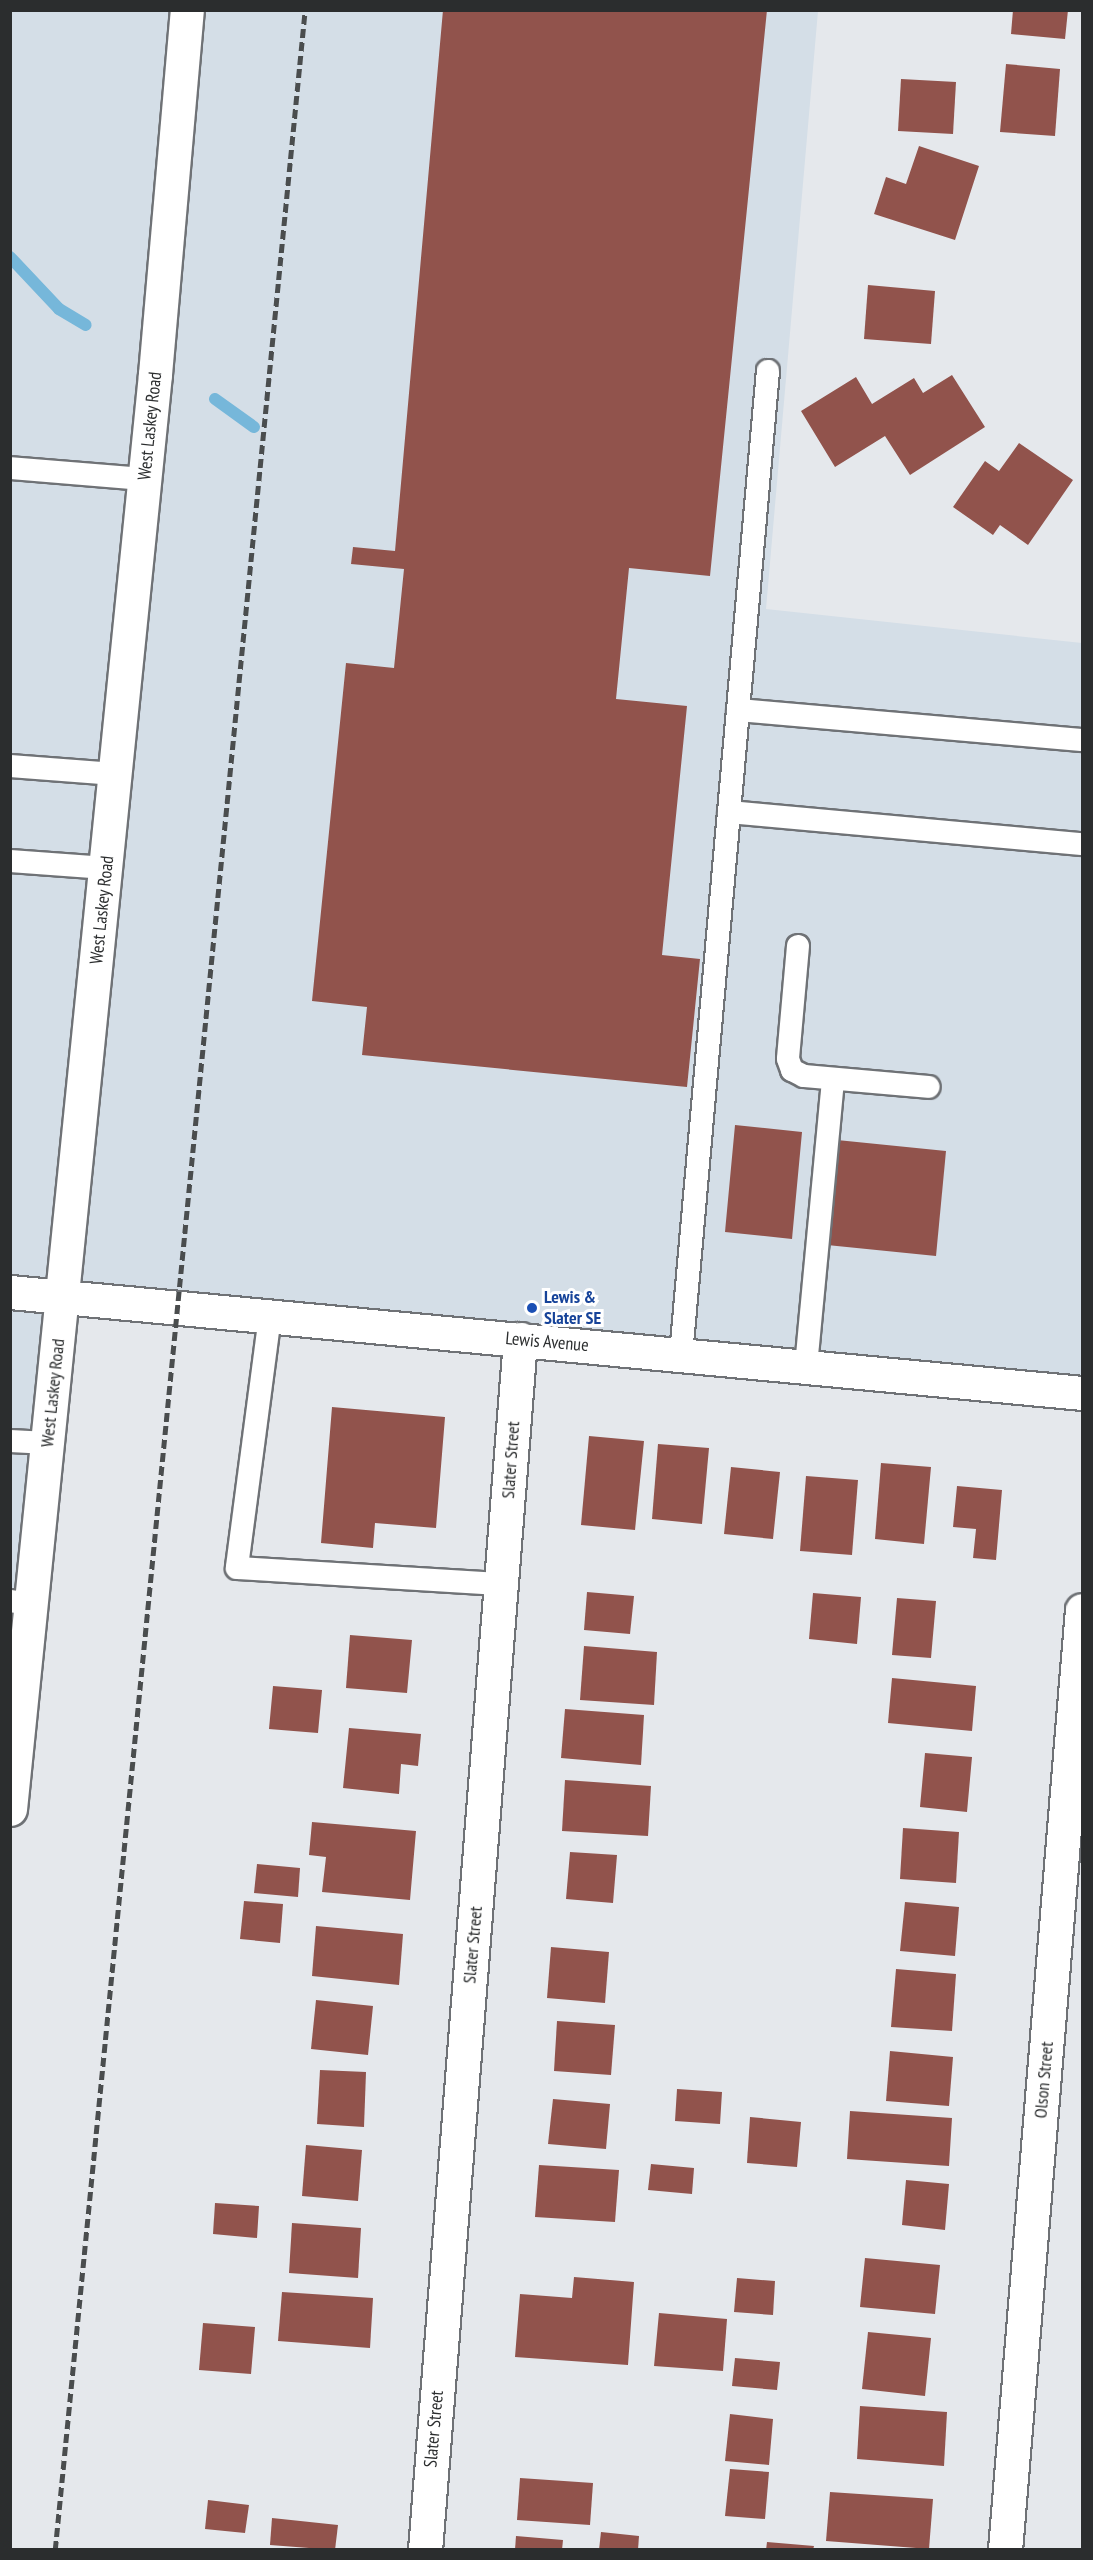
<!DOCTYPE html>
<style>
body{margin:0}
#map{position:relative;width:1093px;height:2560px;overflow:hidden;background:#e5e8ec;font-family:"PT Sans Narrow",sans-serif}
div>[style]{position:absolute}
[style*='--x']{left:calc(var(--x)*1px);top:calc(var(--y)*1px);width:calc(var(--w)*1px);rotate:calc(var(--a)*1deg)}
.built>*{inset:0;background:#d4dee7}
.stream>*{height:12px;margin:-6px;padding:0 6px;transform-origin:6px;border-radius:6px;background:#76b7da}
.building>*{inset:0;background:#91534c}
.roads{filter:drop-shadow(2px 0 #6f7276) drop-shadow(-2px 0 #6f7276) drop-shadow(0 2px #6f7276) drop-shadow(0 -2px #6f7276)}
.service>*{height:22px;margin:-11px;padding:0 11px;transform-origin:11px;border-radius:11px;background:#fff}
.minor>*{height:33px;margin:-16.5px;padding:0 16.5px;transform-origin:16.5px;border-radius:16.5px;background:#fff}
.secondary>*{height:33px;margin:-16.5px;padding:0 16.5px;transform-origin:16.5px;border-radius:16.5px;background:#fff}
.primary>*{height:33px;margin:-16.5px;padding:0 16.5px;transform-origin:16.5px;border-radius:16.5px;background:#fff}
.rail>*{height:4.5px;margin-top:-2.25px;transform-origin:0;background:repeating-linear-gradient(90deg,#4a4d4e 0 9px,transparent 0 13.5px)}
.dots>*{width:16px;height:16px;translate:-50% -50%;box-sizing:border-box;border:3px solid #fff;border-radius:50%}
span{translate:-50% -50%;white-space:nowrap;text-align:center;line-height:1.15;-webkit-text-stroke:6px #fff;paint-order:stroke}
.street-label{font-size:18px;color:#2b2d2e}
.transit-label{font-size:18px;color:#164399;font-weight:700}
.left{translate:0 -50%;text-align:left}
.frame{position:absolute;inset:0;border:12px solid #2b2d2e;pointer-events:none}
</style>
<div id="map">
<div class="built">
<i style="clip-path:polygon(11px 11px,818px 11px,766px 609px,1082px 643px,1082px 1391px,63px 1296px,11px 1828px)"></i>
</div>
<div class="stream">
<i style="--x:10;--y:257;--w:71;--a:46.7"></i>
<i style="--x:59;--y:309;--w:31;--a:31"></i>
<i style="--x:215;--y:399;--w:48;--a:35.7"></i>
</div>
<div class="building">
<i style="clip-path:polygon(443px 10px,767px 10px,710px 576px,629px 568px,616px 699px,687px 706px,662px 955px,700px 959px,687px 1087px,362px 1055px,367px 1007px,312px 1001px,346px 663px,394px 668px,404px 569px,351px 564px,353px 547px,395px 551px)"></i>
<i style="clip-path:polygon(1013px 10px,1068px 10px,1065px 39px,1011px 34px)"></i>
<i style="clip-path:polygon(1006px 64px,1060px 69px,1055px 136px,1000px 132px)"></i>
<i style="clip-path:polygon(901px 79px,956px 82px,953px 134px,898px 131px)"></i>
<i style="clip-path:polygon(919px 146px,979px 166px,955px 240px,874px 214px,886px 177px,906px 184px)"></i>
<i style="clip-path:polygon(868px 285px,935px 291px,931px 344px,864px 339px)"></i>
<i style="clip-path:polygon(952px 375px,985px 427px,910px 475px,885px 436px,835px 467px,801px 411px,856px 377px,872px 404px,914px 378px,923px 393px)"></i>
<i style="clip-path:polygon(1019px 443px,1073px 480px,1028px 545px,1000px 525px,993px 535px,953px 507px,985px 461px,999px 471px)"></i>
<i style="clip-path:polygon(735px 1125px,802px 1132px,792px 1239px,725px 1232px)"></i>
<i style="clip-path:polygon(837px 1140px,946px 1151px,936px 1256px,827px 1245px)"></i>
<i style="clip-path:polygon(332px 1407px,445px 1417px,436px 1528px,375px 1523px,373px 1548px,321px 1543px)"></i>
<i style="clip-path:polygon(589px 1436px,644px 1441px,635px 1530px,581px 1525px)"></i>
<i style="clip-path:polygon(658px 1444px,709px 1448px,702px 1524px,652px 1519px)"></i>
<i style="clip-path:polygon(881px 1463px,931px 1467px,924px 1544px,875px 1539px)"></i>
<i style="clip-path:polygon(731px 1467px,780px 1472px,773px 1539px,724px 1534px)"></i>
<i style="clip-path:polygon(806px 1476px,858px 1480px,852px 1555px,800px 1551px)"></i>
<i style="clip-path:polygon(957px 1486px,1002px 1490px,996px 1560px,973px 1558px,976px 1529px,953px 1527px)"></i>
<i style="clip-path:polygon(587px 1592px,634px 1596px,630px 1634px,584px 1630px)"></i>
<i style="clip-path:polygon(813px 1593px,861px 1597px,857px 1644px,809px 1639px)"></i>
<i style="clip-path:polygon(897px 1598px,936px 1601px,931px 1658px,892px 1655px)"></i>
<i style="clip-path:polygon(350px 1635px,412px 1640px,407px 1693px,346px 1688px)"></i>
<i style="clip-path:polygon(584px 1646px,657px 1652px,654px 1705px,580px 1700px)"></i>
<i style="clip-path:polygon(892px 1678px,976px 1686px,972px 1731px,888px 1723px)"></i>
<i style="clip-path:polygon(273px 1686px,322px 1690px,318px 1733px,269px 1729px)"></i>
<i style="clip-path:polygon(565px 1709px,644px 1715px,641px 1765px,561px 1758px)"></i>
<i style="clip-path:polygon(349px 1728px,421px 1734px,418px 1766px,401px 1764px,399px 1794px,343px 1788px)"></i>
<i style="clip-path:polygon(925px 1753px,972px 1757px,967px 1812px,920px 1807px)"></i>
<i style="clip-path:polygon(565px 1780px,651px 1786px,648px 1836px,562px 1831px)"></i>
<i style="clip-path:polygon(312px 1822px,416px 1831px,410px 1900px,322px 1892px,326px 1857px,309px 1855px)"></i>
<i style="clip-path:polygon(903px 1828px,959px 1832px,956px 1883px,900px 1879px)"></i>
<i style="clip-path:polygon(570px 1852px,617px 1855px,613px 1903px,566px 1899px)"></i>
<i style="clip-path:polygon(257px 1864px,300px 1868px,298px 1897px,254px 1893px)"></i>
<i style="clip-path:polygon(244px 1901px,283px 1904px,280px 1943px,240px 1939px)"></i>
<i style="clip-path:polygon(905px 1902px,959px 1907px,955px 1956px,900px 1951px)"></i>
<i style="clip-path:polygon(316px 1926px,403px 1934px,399px 1985px,312px 1976px)"></i>
<i style="clip-path:polygon(551px 1947px,609px 1952px,605px 2003px,547px 1998px)"></i>
<i style="clip-path:polygon(896px 1969px,956px 1974px,952px 2031px,891px 2027px)"></i>
<i style="clip-path:polygon(316px 2000px,373px 2006px,368px 2055px,311px 2049px)"></i>
<i style="clip-path:polygon(557px 2021px,615px 2025px,611px 2075px,554px 2071px)"></i>
<i style="clip-path:polygon(890px 2051px,953px 2057px,949px 2106px,886px 2101px)"></i>
<i style="clip-path:polygon(320px 2070px,366px 2072px,364px 2127px,317px 2124px)"></i>
<i style="clip-path:polygon(677px 2089px,722px 2092px,720px 2124px,675px 2121px)"></i>
<i style="clip-path:polygon(553px 2099px,610px 2104px,606px 2149px,548px 2144px)"></i>
<i style="clip-path:polygon(850px 2111px,952px 2118px,949px 2166px,847px 2159px)"></i>
<i style="clip-path:polygon(750px 2117px,801px 2122px,797px 2167px,747px 2163px)"></i>
<i style="clip-path:polygon(306px 2145px,362px 2150px,358px 2201px,302px 2196px)"></i>
<i style="clip-path:polygon(651px 2164px,694px 2168px,692px 2194px,648px 2190px)"></i>
<i style="clip-path:polygon(539px 2165px,619px 2170px,615px 2222px,535px 2217px)"></i>
<i style="clip-path:polygon(906px 2180px,949px 2184px,945px 2230px,902px 2225px)"></i>
<i style="clip-path:polygon(215px 2203px,259px 2206px,257px 2238px,213px 2234px)"></i>
<i style="clip-path:polygon(292px 2223px,361px 2228px,358px 2278px,289px 2273px)"></i>
<i style="clip-path:polygon(865px 2258px,940px 2265px,935px 2314px,860px 2307px)"></i>
<i style="clip-path:polygon(574px 2277px,634px 2282px,628px 2365px,515px 2357px,520px 2294px,572px 2298px)"></i>
<i style="clip-path:polygon(737px 2278px,775px 2281px,773px 2315px,734px 2312px)"></i>
<i style="clip-path:polygon(282px 2292px,373px 2298px,370px 2348px,278px 2341px)"></i>
<i style="clip-path:polygon(659px 2313px,727px 2319px,723px 2371px,654px 2366px)"></i>
<i style="clip-path:polygon(203px 2323px,255px 2327px,251px 2374px,199px 2370px)"></i>
<i style="clip-path:polygon(868px 2332px,931px 2338px,925px 2396px,862px 2389px)"></i>
<i style="clip-path:polygon(735px 2358px,780px 2362px,777px 2390px,732px 2386px)"></i>
<i style="clip-path:polygon(860px 2406px,947px 2412px,944px 2466px,857px 2459px)"></i>
<i style="clip-path:polygon(730px 2414px,773px 2419px,769px 2465px,725px 2461px)"></i>
<i style="clip-path:polygon(730px 2469px,769px 2472px,765px 2519px,725px 2516px)"></i>
<i style="clip-path:polygon(520px 2478px,593px 2483px,590px 2525px,517px 2520px)"></i>
<i style="clip-path:polygon(830px 2492px,933px 2499px,929px 2549px,826px 2541px)"></i>
<i style="clip-path:polygon(208px 2500px,249px 2505px,245px 2533px,205px 2529px)"></i>
<i style="clip-path:polygon(272px 2518px,338px 2525px,335px 2550px,270px 2545px)"></i>
<i style="clip-path:polygon(601px 2532px,639px 2536px,638px 2550px,599px 2550px)"></i>
<i style="clip-path:polygon(516px 2536px,563px 2540px,562px 2550px,515px 2550px)"></i>
<i style="clip-path:polygon(767px 2542px,814px 2546px,813px 2550px,766px 2550px)"></i>
</div>
<div class="roads">
<div class="service">
<i style="--x:10;--y:468;--w:135;--a:4.7"></i>
<i style="--x:738;--y:710;--w:345;--a:5"></i>
<i style="--x:10;--y:766;--w:105;--a:4.4"></i>
<i style="--x:729;--y:812;--w:354;--a:5.2"></i>
<i style="--x:10;--y:861;--w:96;--a:4.2"></i>
<i style="--x:798;--y:946;--w:113;--a:95.1"></i>
<i style="--x:788;--y:1059;--w:12;--a:70"></i>
<i style="--x:792;--y:1070;--w:13;--a:27"></i>
<i style="--x:804;--y:1076;--w:125;--a:5"></i>
<i style="--x:270;--y:1316;--w:254;--a:97.5"></i>
<i style="--x:237;--y:1568;--w:264;--a:3.5"></i>
<i style="--x:681;--y:1355;--w:988;--a:-84.95"></i>
<i style="--x:806;--y:1366;--w:287;--a:-84.6"></i>
<i style="--x:10;--y:1441;--w:38;--a:3"></i>
<i style="--x:10;--y:1601;--w:22;--a:8"></i>
</div>
<div class="minor">
<i style="--x:425;--y:2550;--w:1215;--a:-85.51"></i>
<i style="--x:1005;--y:2550;--w:943;--a:-85.32"></i>
</div>
<div class="secondary">
<i style="--x:10;--y:1809;--w:1442;--a:-84.23"></i>
<i style="--x:155;--y:374;--w:365;--a:-85"></i>
</div>
<div class="primary">
<i style="--x:10;--y:1292;--w:1077;--a:5.38"></i>
</div>
</div>
<div class="rail">
<i style="--x:55;--y:2550;--w:2552;--a:-84.38"></i>
</div>
<div class="dots">
<i style="left:532px;top:1308px;background:#1a4fb4"></i>
</div>
<div class="street-label">
<span style="left:150px;top:426px;rotate:-84deg">West Laskey Road</span>
<span style="left:102px;top:910px;rotate:-84deg">West Laskey Road</span>
<span style="left:547px;top:1342px;rotate:5deg">Lewis Avenue</span>
<span style="left:53px;top:1393px;rotate:-84deg">West Laskey Road</span>
<span style="left:511px;top:1460px;rotate:-86deg">Slater Street</span>
<span style="left:473px;top:1945px;rotate:-85deg">Slater Street</span>
<span style="left:1044px;top:2080px;rotate:-85deg">Olson Street</span>
<span style="left:434px;top:2429px;rotate:-85deg">Slater Street</span>
</div>
<div class="transit-label">
<span class="left" style="left:544px;top:1308px">Lewis &amp;<br>Slater SE</span>
</div>
<div class="frame"></div>
</div>
